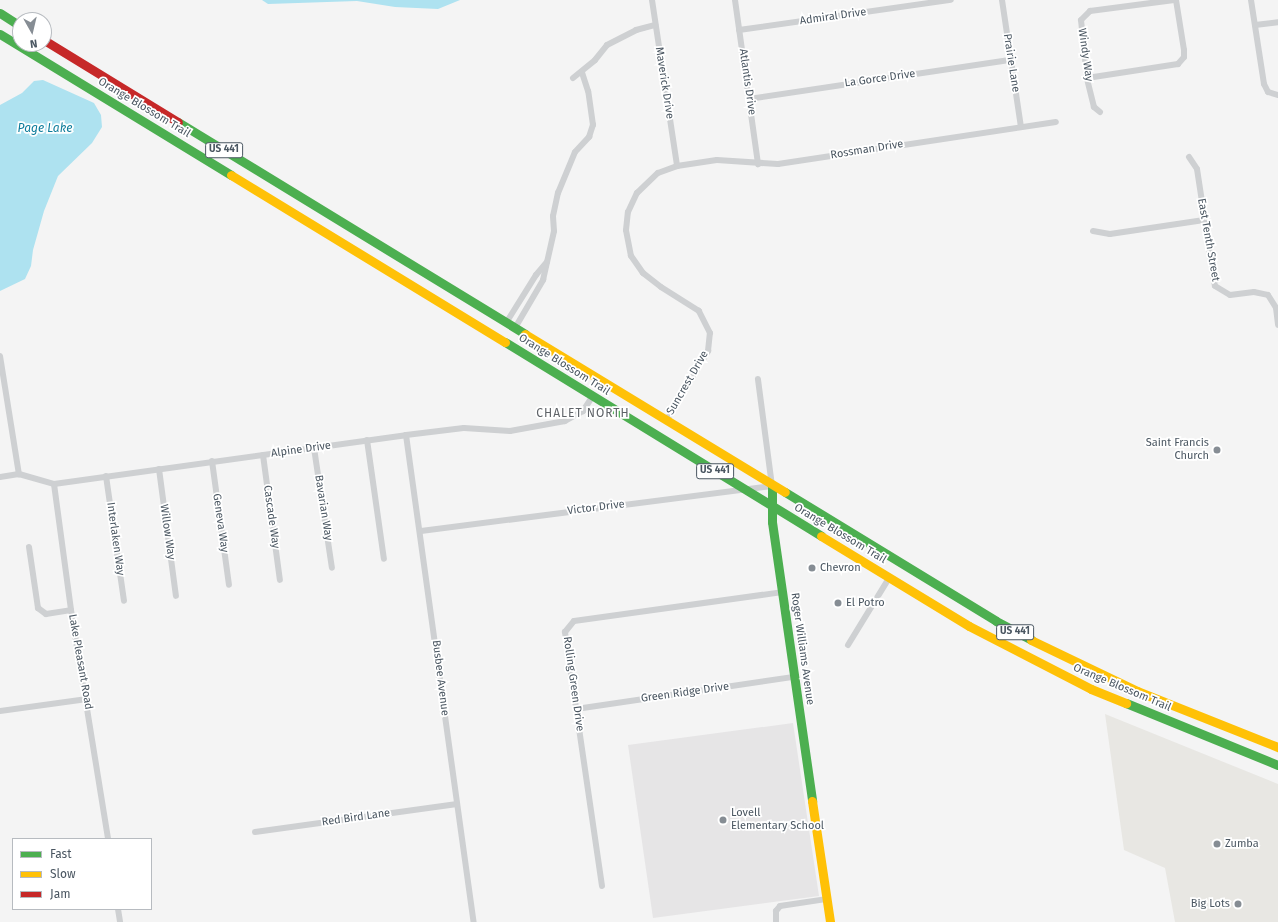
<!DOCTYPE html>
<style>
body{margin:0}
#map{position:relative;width:1278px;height:922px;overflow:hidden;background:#f4f4f4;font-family:"Fira Sans",sans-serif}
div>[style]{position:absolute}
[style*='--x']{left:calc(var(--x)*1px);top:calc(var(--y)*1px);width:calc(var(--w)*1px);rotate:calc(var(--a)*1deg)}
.commercial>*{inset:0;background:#e8e7e3}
.education>*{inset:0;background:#e6e5e6}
.water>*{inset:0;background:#aee2f0}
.street>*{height:6px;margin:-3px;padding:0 3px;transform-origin:3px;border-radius:3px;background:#ced0d2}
.fast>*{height:9px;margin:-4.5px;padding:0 4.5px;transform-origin:4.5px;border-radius:4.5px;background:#4caf50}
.slow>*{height:9px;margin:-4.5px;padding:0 4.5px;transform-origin:4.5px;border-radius:4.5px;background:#ffc107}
.jam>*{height:9px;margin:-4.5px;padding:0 4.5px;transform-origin:4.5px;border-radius:4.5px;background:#c62828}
.dots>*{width:11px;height:11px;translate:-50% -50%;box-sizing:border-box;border:2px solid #fff;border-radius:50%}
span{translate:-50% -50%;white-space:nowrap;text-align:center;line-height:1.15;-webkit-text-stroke:3.5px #fff;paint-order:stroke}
.shield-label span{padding:1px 3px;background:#fff;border:1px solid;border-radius:3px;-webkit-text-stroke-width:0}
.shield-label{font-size:10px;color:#4a5661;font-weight:700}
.street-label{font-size:11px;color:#4a5661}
.poi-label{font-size:11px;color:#4a5661}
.right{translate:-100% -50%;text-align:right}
.left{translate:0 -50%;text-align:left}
.water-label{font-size:12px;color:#0c7c9b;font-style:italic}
.neighbourhood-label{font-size:12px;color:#5f6368;letter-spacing:1px}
.legend{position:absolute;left:12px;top:838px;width:140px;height:72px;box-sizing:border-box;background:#fff;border:1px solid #b7bbc0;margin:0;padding:5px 7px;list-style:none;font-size:12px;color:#4a5661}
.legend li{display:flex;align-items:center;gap:8px;height:20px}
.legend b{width:20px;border:1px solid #b7bbc0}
.north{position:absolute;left:12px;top:12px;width:40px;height:40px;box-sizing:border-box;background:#fff;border:1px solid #b7bbc0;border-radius:50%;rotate:172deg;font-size:11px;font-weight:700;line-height:16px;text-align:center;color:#4a5661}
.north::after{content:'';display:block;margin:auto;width:14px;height:18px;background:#868d94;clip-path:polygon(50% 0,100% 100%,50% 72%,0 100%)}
</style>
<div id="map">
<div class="commercial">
<i style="clip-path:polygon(1105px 714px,1278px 784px,1278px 922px,1175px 922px,1165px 868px,1124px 850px)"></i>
</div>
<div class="education">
<i style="clip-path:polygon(793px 723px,819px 896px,653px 918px,628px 745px)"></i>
</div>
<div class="water">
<i style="clip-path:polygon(262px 0,460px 0,438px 9px,395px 7px,357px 1px,268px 4px)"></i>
<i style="clip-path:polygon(43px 80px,94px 103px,101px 115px,102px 127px,92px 143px,58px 176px,44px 211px,33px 250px,31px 266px,25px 279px,0 291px,0 105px,22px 93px,34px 81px)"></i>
</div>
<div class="street">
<i style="--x:652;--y:0;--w:168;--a:81.4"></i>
<i style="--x:735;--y:0;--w:166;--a:82"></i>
<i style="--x:1002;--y:0;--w:128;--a:81.5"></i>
<i style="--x:1251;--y:0;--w:85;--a:81.2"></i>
<i style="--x:1264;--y:84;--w:9;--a:63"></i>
<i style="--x:1268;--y:92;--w:10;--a:17"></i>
<i style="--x:1255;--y:25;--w:23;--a:-7"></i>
<i style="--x:739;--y:30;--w:214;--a:-8.1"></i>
<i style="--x:573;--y:78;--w:28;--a:-39"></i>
<i style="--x:595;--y:60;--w:19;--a:-51"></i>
<i style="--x:607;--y:45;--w:33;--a:-27"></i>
<i style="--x:636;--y:30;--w:20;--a:-15"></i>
<i style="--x:1087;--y:78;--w:92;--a:-8.7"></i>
<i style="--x:1178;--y:64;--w:9;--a:-49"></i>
<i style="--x:1184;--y:57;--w:7;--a:-90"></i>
<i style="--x:1184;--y:50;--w:51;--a:-99.1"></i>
<i style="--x:749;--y:99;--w:265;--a:-8.5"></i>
<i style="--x:1100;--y:112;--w:8;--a:-140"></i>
<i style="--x:1094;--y:107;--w:30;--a:-104"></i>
<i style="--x:1087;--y:78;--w:58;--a:-95.9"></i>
<i style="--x:1081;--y:20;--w:13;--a:-45"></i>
<i style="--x:1090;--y:11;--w:85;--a:-7.5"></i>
<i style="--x:1189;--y:157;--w:14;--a:56"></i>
<i style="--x:1197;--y:169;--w:118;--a:81.3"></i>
<i style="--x:1215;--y:286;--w:17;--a:31"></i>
<i style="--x:1230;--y:295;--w:24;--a:-7"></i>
<i style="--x:1254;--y:292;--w:14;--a:12"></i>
<i style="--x:1268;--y:295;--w:15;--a:58"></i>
<i style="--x:1276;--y:308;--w:17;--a:83"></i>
<i style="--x:1093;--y:231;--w:17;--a:10"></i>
<i style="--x:1110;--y:234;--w:95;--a:-8.5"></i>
<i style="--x:506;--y:323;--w:57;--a:-58"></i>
<i style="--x:536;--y:275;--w:17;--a:-50"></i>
<i style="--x:515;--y:328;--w:56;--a:-59.7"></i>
<i style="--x:543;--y:280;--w:50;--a:-77.3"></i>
<i style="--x:554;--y:231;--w:15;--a:-94"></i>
<i style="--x:553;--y:216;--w:24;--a:-78"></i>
<i style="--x:558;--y:193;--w:44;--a:-67.5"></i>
<i style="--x:575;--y:152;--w:21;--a:-47"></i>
<i style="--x:589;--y:137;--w:13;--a:-72"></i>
<i style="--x:593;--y:125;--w:34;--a:-98"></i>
<i style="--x:588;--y:91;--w:20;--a:-108"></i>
<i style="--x:0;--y:356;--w:120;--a:80.9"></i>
<i style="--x:666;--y:421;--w:82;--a:-59"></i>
<i style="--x:708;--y:351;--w:18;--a:-84"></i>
<i style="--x:710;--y:333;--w:25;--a:-117"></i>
<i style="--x:699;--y:311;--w:45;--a:-147.7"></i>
<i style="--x:661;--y:287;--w:23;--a:-142"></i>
<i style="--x:643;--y:273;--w:21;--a:-125"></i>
<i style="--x:631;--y:256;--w:26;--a:-101"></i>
<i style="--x:626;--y:230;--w:18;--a:-84"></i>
<i style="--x:628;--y:212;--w:21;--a:-65"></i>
<i style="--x:637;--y:193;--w:29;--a:-44"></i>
<i style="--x:658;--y:173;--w:20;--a:-20"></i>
<i style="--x:677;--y:166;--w:40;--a:-8.5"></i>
<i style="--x:717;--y:160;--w:61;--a:3.8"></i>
<i style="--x:778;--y:164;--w:281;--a:-8.6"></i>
<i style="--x:406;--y:435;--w:492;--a:82.1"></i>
<i style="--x:367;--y:440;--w:120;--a:81.9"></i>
<i style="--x:314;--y:448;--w:121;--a:81.5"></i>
<i style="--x:263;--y:455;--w:126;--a:82.3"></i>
<i style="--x:212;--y:461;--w:125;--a:82.2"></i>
<i style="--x:159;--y:469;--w:128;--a:82.4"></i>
<i style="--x:106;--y:476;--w:126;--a:81.8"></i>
<i style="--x:0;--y:477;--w:19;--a:-9"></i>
<i style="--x:19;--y:474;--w:36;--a:16"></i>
<i style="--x:54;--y:484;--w:355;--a:-7.9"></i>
<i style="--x:406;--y:435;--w:58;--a:-6.9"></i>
<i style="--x:464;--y:428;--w:46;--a:3.7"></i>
<i style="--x:510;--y:431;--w:56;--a:-10.3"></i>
<i style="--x:565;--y:421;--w:21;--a:-29"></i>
<i style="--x:583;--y:411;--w:17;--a:-57"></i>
<i style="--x:54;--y:484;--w:127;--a:82.3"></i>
<i style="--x:71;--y:610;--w:232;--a:80.8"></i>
<i style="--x:421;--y:531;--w:354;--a:-7.3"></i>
<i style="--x:772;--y:486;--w:108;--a:-97.5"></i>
<i style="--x:29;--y:547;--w:62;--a:81.6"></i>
<i style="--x:38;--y:608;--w:10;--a:37"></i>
<i style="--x:46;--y:614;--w:25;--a:-9"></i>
<i style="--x:848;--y:645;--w:79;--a:-58.5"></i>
<i style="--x:576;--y:709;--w:220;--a:-8.4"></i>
<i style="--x:0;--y:711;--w:88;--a:-7.9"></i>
<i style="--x:255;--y:832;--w:204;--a:-7.9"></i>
<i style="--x:602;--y:886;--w:257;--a:-98.3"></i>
<i style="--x:565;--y:632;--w:14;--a:-51"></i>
<i style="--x:574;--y:621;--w:210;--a:-7.9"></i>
<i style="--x:118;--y:909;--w:13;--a:81"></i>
<i style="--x:776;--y:922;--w:11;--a:-90"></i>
<i style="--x:776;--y:911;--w:6;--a:-51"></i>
<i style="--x:780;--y:906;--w:48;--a:-8.5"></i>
</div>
<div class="fast">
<i style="--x:0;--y:13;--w:24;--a:33"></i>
<i style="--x:0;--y:34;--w:271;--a:31.4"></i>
<i style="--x:178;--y:122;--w:407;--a:31.4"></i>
<i style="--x:505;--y:342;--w:371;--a:31.5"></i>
<i style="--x:772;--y:486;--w:36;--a:90"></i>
<i style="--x:772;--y:522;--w:282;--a:81.8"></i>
<i style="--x:785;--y:492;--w:247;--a:31.4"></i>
<i style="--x:996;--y:621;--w:40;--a:28"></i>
<i style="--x:1126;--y:703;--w:164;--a:22.2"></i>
</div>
<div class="slow">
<i style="--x:231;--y:175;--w:321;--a:31.4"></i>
<i style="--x:525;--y:334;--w:304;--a:31.3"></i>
<i style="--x:821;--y:536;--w:173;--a:31.3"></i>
<i style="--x:969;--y:626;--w:137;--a:27.3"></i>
<i style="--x:1091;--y:689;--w:38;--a:22"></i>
<i style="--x:1031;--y:640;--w:118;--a:25.7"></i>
<i style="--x:1137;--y:691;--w:152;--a:21.7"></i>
<i style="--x:812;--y:801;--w:122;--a:81.5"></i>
</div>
<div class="jam">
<i style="--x:44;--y:40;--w:157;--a:31.5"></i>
</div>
<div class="dots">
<i style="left:1217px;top:450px;background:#868d94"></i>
<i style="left:812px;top:568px;background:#868d94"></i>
<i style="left:838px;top:603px;background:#868d94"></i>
<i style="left:723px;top:820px;background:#868d94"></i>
<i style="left:1217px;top:844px;background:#868d94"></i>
<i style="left:1238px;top:904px;background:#868d94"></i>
</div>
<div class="shield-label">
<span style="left:224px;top:150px">US 441</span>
<span style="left:715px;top:471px">US 441</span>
<span style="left:1015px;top:632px">US 441</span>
</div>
<div class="street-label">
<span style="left:833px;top:17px;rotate:-8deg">Admiral Drive</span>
<span style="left:1085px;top:55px;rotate:82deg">Windy Way</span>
<span style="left:1011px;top:63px;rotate:81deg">Prairie Lane</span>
<span style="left:880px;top:79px;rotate:-8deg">La Gorce Drive</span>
<span style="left:747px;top:82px;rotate:82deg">Atlantis Drive</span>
<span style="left:664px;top:83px;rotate:81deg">Maverick Drive</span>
<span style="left:144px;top:108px;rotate:31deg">Orange Blossom Trail</span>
<span style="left:867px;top:150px;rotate:-9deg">Rossman Drive</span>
<span style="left:1208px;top:240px;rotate:80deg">East Tenth Street</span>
<span style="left:564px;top:365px;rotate:32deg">Orange Blossom Trail</span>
<span style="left:688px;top:383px;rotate:-60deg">Suncrest Drive</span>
<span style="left:301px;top:450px;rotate:-8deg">Alpine Drive</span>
<span style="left:323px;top:508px;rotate:81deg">Bavarian Way</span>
<span style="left:596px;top:508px;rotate:-7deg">Victor Drive</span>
<span style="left:271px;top:517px;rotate:82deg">Cascade Way</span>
<span style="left:220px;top:523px;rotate:82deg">Geneva Way</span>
<span style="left:167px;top:532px;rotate:82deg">Willow Way</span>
<span style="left:840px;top:534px;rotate:31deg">Orange Blossom Trail</span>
<span style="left:115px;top:539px;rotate:82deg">Interlaken Way</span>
<span style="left:802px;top:649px;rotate:82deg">Roger Williams Avenue</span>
<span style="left:80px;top:662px;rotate:80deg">Lake Pleasant Road</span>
<span style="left:440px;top:678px;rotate:83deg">Busbee Avenue</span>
<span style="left:573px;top:684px;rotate:82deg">Rolling Green Drive</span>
<span style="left:1122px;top:688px;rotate:23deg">Orange Blossom Trail</span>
<span style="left:685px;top:693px;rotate:-8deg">Green Ridge Drive</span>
<span style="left:356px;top:818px;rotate:-8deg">Red Bird Lane</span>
</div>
<div class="poi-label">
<span class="right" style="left:1209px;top:450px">Saint Francis<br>Church</span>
<span class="left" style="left:820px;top:568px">Chevron</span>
<span class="left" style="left:846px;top:603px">El Potro</span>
<span class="left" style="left:731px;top:820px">Lovell<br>Elementary School</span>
<span class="left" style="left:1225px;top:844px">Zumba</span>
<span class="right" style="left:1230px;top:904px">Big Lots</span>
</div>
<div class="water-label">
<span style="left:45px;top:129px">Page Lake</span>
</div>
<div class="neighbourhood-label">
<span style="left:583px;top:414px">CHALET NORTH</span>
</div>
<ul class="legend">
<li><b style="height:5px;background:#4caf50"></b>Fast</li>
<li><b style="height:5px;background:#ffc107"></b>Slow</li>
<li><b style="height:5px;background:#c62828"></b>Jam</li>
</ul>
<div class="north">N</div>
</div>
